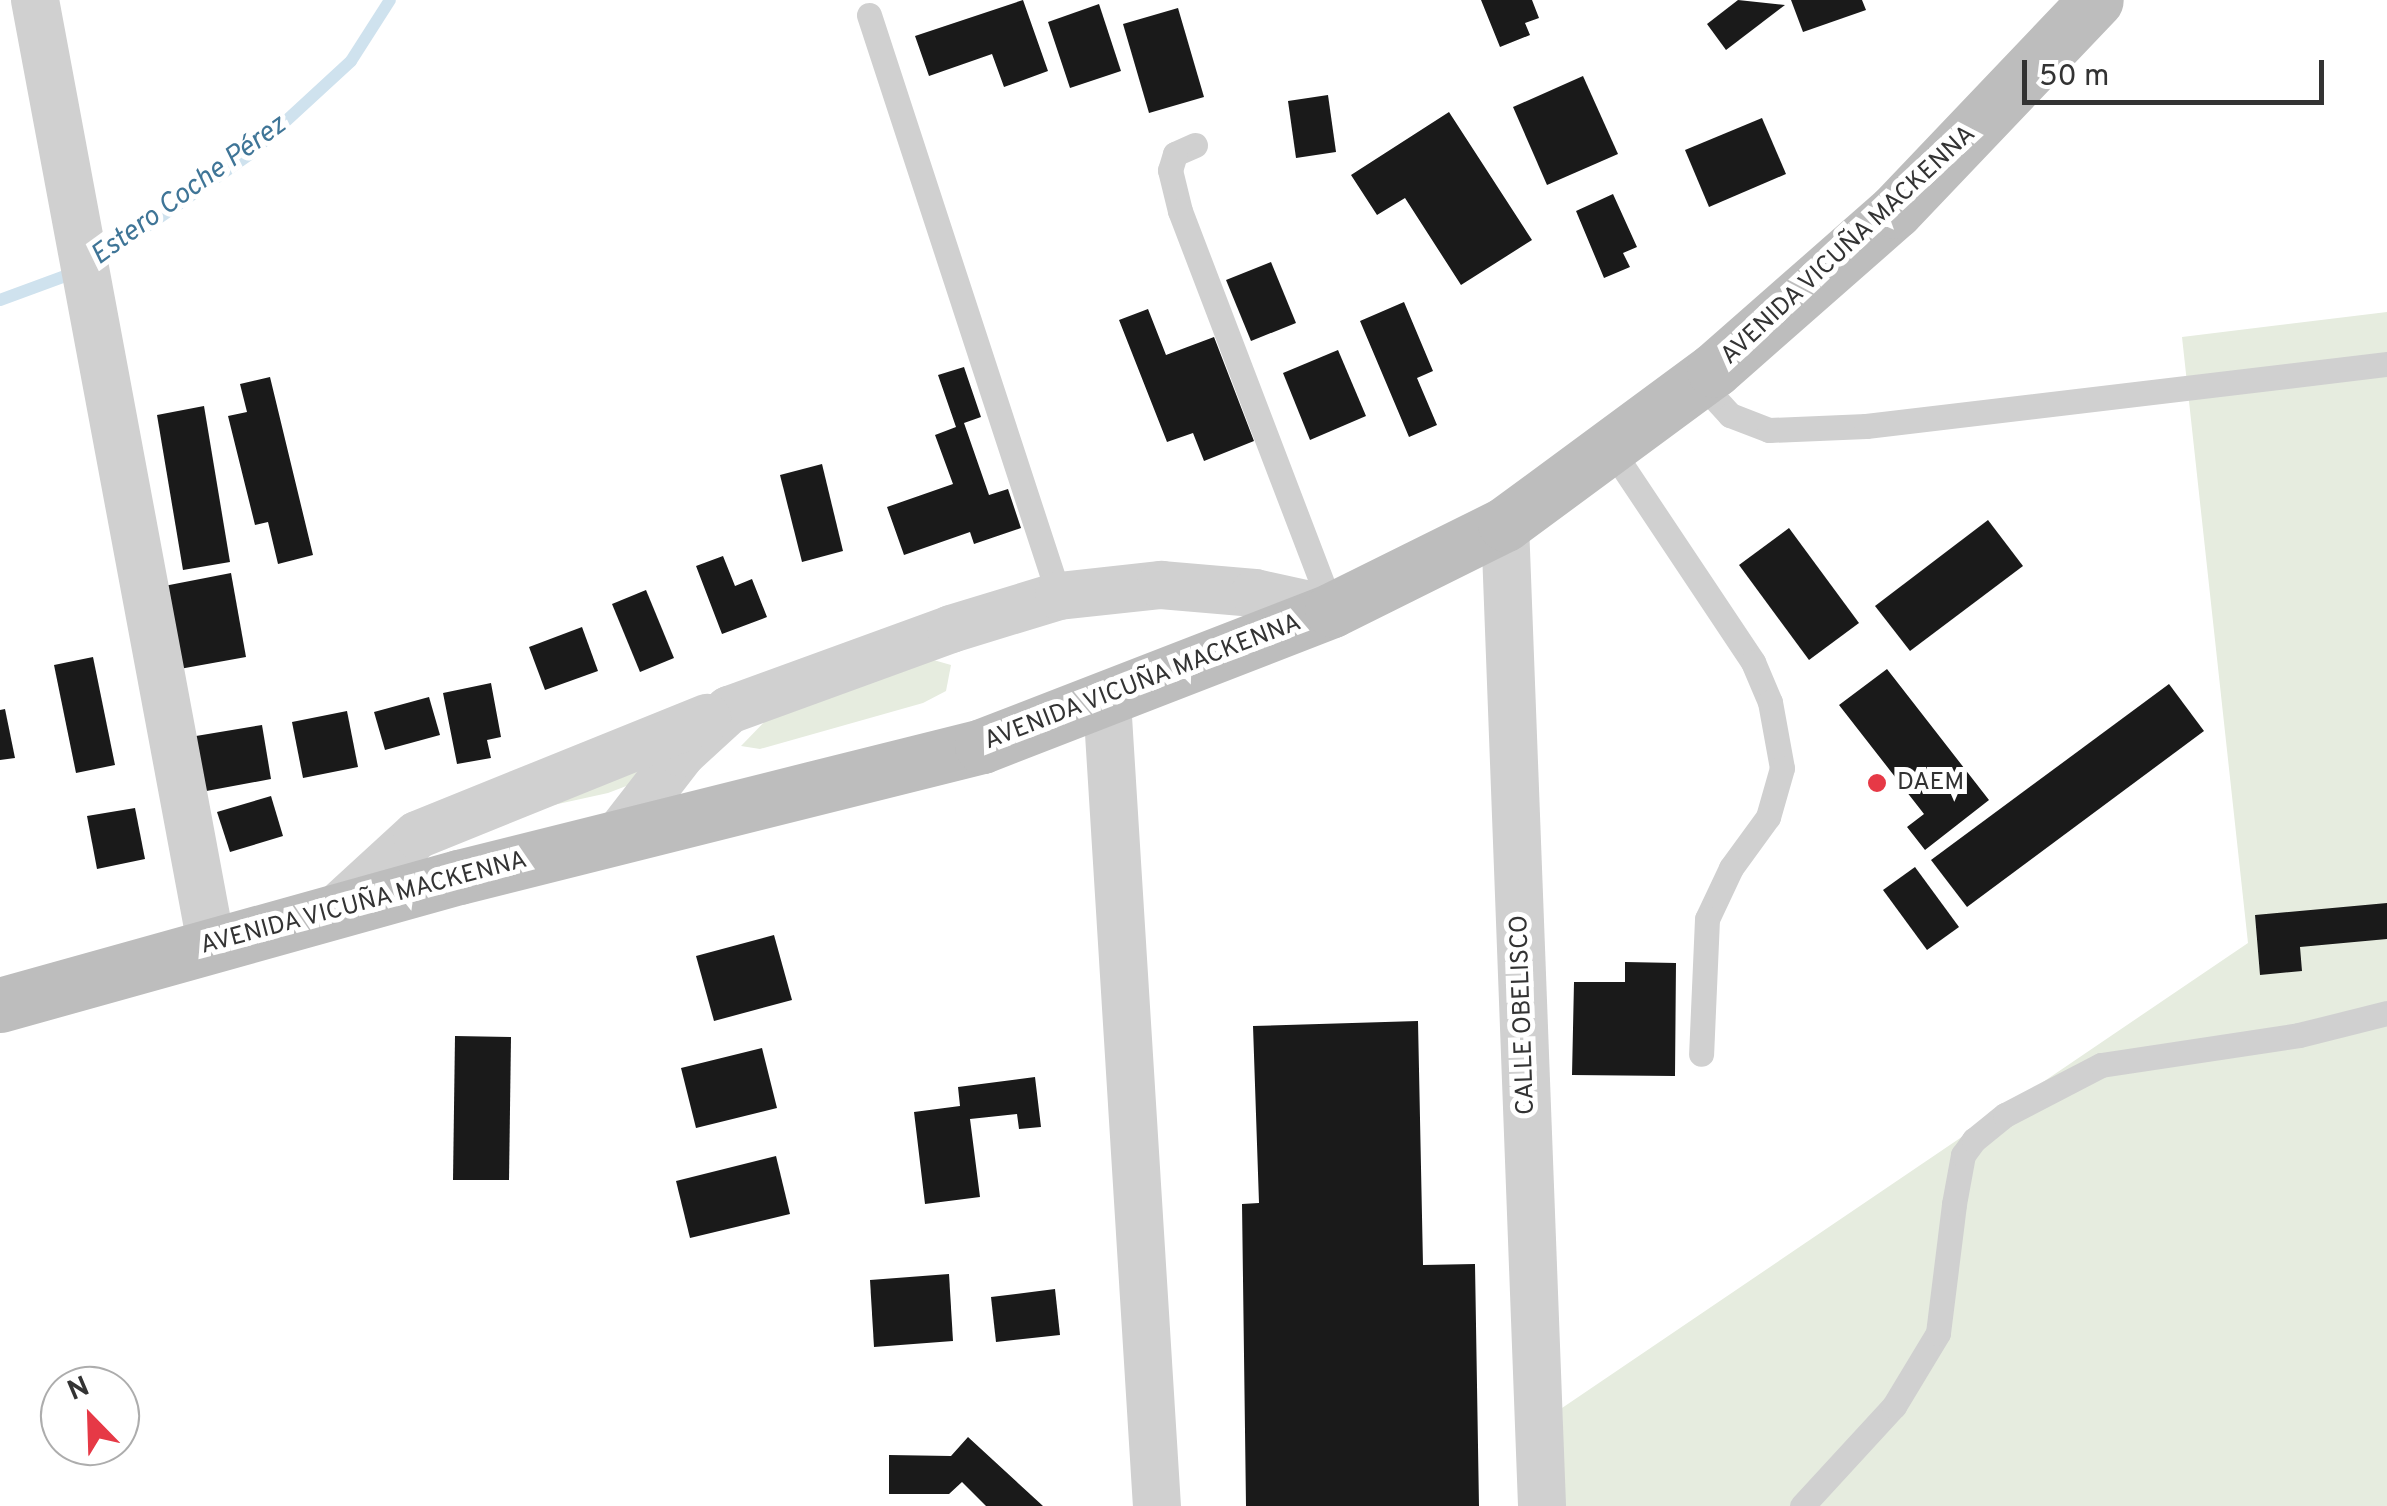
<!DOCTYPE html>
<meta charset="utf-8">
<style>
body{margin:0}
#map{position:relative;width:2387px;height:1506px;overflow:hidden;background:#fff;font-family:Overpass,sans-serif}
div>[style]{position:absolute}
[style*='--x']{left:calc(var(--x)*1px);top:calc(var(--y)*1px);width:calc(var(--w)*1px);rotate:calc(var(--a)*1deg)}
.green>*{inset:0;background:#e6ecdf}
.stream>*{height:12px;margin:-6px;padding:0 6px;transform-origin:6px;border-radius:6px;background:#cfe2ee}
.building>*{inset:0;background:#1a1a1a}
.service>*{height:25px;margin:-12.5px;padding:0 12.5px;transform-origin:12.5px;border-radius:12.5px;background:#d0d0d0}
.minor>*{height:48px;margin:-24px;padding:0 24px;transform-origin:24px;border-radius:24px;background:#d0d0d0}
.secondary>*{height:55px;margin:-27.5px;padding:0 27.5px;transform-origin:27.5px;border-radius:27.5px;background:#bdbdbd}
.dots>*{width:28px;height:28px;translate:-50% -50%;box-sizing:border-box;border:5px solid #fff;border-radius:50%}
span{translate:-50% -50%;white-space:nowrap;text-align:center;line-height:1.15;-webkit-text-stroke:10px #fff;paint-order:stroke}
.street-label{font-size:25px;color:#333}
.poi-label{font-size:25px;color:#333}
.left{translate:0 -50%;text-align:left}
.water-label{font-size:28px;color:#3f7597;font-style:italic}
.north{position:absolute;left:40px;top:1366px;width:100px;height:100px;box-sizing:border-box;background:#fff;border:2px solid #adadad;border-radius:50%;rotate:337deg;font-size:28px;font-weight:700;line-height:40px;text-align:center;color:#333}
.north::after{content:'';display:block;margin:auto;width:35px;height:45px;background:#e63946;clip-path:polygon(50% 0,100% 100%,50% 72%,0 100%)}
.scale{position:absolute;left:2022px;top:60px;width:302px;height:45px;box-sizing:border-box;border:5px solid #333;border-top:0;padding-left:12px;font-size:30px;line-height:35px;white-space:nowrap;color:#333;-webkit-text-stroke:8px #fff;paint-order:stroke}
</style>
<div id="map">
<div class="green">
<i style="clip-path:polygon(2387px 312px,2387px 1506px,1564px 1506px,1562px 1408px,2248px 943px,2182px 337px)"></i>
<i style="clip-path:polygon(923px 657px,951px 665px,946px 691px,923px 703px,760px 749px,741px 746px,776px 710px)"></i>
<i style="clip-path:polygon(653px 753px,629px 785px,608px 793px,480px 821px)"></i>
</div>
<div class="stream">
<i style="--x:96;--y:262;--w:188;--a:-35"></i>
<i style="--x:250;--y:154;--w:137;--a:-42.6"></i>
<i style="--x:351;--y:61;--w:72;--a:-57.4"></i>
<i style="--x:0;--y:300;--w:84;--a:-20.2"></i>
</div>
<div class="building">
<i style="clip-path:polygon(1023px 0,1048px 71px,1004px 87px,992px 54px,929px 76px,915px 36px)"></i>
<i style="clip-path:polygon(1481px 0,1532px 0,1539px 18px,1525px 23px,1530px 35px,1500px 47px)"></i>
<i style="clip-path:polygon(1738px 0,1785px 5px,1726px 50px,1707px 24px)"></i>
<i style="clip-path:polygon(1791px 0,1862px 0,1866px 10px,1803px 32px)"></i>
<i style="clip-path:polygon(1099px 4px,1121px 71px,1070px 88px,1048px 22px)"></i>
<i style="clip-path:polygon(1178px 8px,1204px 97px,1149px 113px,1123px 24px)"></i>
<i style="clip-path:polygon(1583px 76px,1618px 154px,1547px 185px,1513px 107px)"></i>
<i style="clip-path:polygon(1328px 95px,1336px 152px,1296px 158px,1288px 101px)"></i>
<i style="clip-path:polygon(1449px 112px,1532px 240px,1461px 285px,1405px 198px,1377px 215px,1351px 175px)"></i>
<i style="clip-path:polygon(1762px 118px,1786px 174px,1709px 207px,1685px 150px)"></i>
<i style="clip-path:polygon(1613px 194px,1637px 247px,1623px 253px,1630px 267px,1604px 278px,1576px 211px)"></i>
<i style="clip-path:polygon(1271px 262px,1296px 323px,1251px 341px,1226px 280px)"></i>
<i style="clip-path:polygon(1404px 302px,1433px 371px,1417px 378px,1437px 425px,1409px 437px,1360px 321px)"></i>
<i style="clip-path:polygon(1148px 309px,1166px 355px,1214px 337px,1254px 441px,1204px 461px,1193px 433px,1167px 442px,1119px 320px)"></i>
<i style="clip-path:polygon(1338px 350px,1366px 416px,1310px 440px,1283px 373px)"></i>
<i style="clip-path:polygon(964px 367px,981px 417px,964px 423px,989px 495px,1008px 489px,1021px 528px,974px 544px,970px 532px,904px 555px,887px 507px,953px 484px,935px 435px,956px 427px,938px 375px)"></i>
<i style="clip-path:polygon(270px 377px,313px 555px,278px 564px,268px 522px,255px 525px,228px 416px,247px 412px,240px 384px)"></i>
<i style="clip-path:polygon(204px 406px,230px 562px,183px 570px,157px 415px)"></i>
<i style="clip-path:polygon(822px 464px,843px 551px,802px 562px,780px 475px)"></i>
<i style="clip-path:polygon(1988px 520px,2023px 566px,1910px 651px,1875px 606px)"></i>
<i style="clip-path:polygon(1789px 528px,1859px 623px,1809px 660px,1739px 565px)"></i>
<i style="clip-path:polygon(723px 556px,735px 586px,752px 579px,767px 617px,722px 634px,696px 566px)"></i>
<i style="clip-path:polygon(231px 573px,246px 657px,174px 670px,159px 587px)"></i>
<i style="clip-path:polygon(646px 590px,674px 658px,640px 672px,612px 604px)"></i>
<i style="clip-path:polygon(582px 627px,598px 671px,545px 690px,529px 647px)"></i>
<i style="clip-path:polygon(93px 657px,115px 765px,76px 773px,54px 665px)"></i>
<i style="clip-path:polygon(1887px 669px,1989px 800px,1925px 850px,1907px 827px,1924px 814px,1839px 705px)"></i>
<i style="clip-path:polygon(491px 683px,501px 737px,487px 740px,491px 758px,457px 764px,443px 693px)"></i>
<i style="clip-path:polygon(2169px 684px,2204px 731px,1967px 907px,1931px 860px)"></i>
<i style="clip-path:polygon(429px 697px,440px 735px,385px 750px,374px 712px)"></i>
<i style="clip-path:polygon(5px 709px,15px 758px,0 760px,0 710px)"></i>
<i style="clip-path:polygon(347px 711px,358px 767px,303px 778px,292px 722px)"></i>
<i style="clip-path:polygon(262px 725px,271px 779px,201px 792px,190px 737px)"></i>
<i style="clip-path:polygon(271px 796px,283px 836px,230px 852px,217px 812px)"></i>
<i style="clip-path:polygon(135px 808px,145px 859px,97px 869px,87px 816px)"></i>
<i style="clip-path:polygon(1915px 867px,1959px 927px,1927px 950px,1883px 890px)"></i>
<i style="clip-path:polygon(2387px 903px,2387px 939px,2300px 947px,2302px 971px,2260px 975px,2255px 915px)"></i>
<i style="clip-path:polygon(774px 935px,792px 1000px,714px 1021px,696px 956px)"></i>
<i style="clip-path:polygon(1625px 962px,1676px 963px,1675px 1076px,1572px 1075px,1574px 982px,1625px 982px)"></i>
<i style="clip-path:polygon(1418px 1021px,1423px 1265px,1475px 1264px,1479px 1506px,1246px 1506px,1242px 1204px,1259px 1203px,1253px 1026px)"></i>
<i style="clip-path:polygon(455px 1036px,511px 1037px,509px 1180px,453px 1180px)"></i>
<i style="clip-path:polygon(762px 1048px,777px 1108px,696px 1128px,681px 1068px)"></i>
<i style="clip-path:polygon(1035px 1077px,1041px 1127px,1019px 1129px,1017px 1114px,970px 1119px,980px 1197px,925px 1204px,914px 1112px,960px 1106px,958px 1087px)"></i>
<i style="clip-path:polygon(776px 1156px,790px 1214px,690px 1238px,676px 1181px)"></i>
<i style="clip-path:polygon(949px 1274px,953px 1341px,874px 1347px,870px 1280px)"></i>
<i style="clip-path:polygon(1055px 1289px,1060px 1335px,996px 1342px,991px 1297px)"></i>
<i style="clip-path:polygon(968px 1437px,1043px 1506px,986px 1506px,962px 1482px,949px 1494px,889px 1494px,889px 1455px,951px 1456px)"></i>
</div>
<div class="service">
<i style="--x:869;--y:15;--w:611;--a:71.89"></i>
<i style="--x:1195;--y:145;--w:22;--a:156"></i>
<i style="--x:1175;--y:154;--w:17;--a:107"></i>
<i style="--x:1170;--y:170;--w:42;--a:76.3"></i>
<i style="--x:1180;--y:211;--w:427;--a:69.1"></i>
<i style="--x:1699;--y:381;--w:46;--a:47.6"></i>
<i style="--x:1730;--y:415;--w:42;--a:21"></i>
<i style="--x:1769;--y:430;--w:97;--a:-2.4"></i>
<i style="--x:1866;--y:426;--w:525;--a:-6.79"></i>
<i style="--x:1611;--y:449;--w:256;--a:56.3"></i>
<i style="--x:1753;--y:662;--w:43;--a:67"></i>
<i style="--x:1770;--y:702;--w:67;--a:79.7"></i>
<i style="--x:1782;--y:768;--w:51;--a:105.9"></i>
<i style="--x:1768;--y:817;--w:63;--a:126"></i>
<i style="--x:1731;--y:868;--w:56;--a:115.2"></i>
<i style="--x:1707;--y:919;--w:135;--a:92.5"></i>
<i style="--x:1802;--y:1506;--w:136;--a:-47.4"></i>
<i style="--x:1894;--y:1406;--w:85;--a:-58.9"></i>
<i style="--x:1938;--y:1333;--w:130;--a:-82.9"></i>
<i style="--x:1954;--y:1204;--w:50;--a:-79.6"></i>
<i style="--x:1963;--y:1155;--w:19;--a:-54"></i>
<i style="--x:1974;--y:1140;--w:40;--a:-39"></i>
<i style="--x:2005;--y:1115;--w:108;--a:-27.5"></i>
<i style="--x:2101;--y:1065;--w:200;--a:-8.6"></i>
<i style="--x:2299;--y:1035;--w:91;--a:-14"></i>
</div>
<div class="minor">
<i style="--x:35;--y:0;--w:959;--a:79.43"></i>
<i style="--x:1505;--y:524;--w:983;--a:87.84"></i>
<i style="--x:1107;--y:701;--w:807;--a:86.45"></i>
<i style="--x:614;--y:841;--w:111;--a:-52.3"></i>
<i style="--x:682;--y:753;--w:64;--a:-42.5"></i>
<i style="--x:729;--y:710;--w:236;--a:-20"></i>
<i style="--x:951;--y:629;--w:113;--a:-17"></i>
<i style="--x:1059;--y:596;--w:103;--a:-6.2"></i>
<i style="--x:1161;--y:585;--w:94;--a:4.9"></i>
<i style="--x:1255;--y:593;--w:79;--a:12.4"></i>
<i style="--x:332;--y:913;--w:115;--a:-42.5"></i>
<i style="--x:417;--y:835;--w:313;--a:-22"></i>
</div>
<div class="secondary">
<i style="--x:0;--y:1005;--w:477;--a:-15.6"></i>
<i style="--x:459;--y:877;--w:539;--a:-14.06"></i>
<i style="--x:982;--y:746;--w:375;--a:-21.2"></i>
<i style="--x:1332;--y:610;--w:193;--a:-26.4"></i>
<i style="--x:1505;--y:524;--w:260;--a:-36.4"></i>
<i style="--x:1714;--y:370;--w:241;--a:-41.3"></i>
<i style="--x:1895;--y:211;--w:291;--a:-46.4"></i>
</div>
<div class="dots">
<i style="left:1877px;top:783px;background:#e63946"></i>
</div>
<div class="street-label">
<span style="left:1849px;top:246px;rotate:-43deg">AVENIDA VICUÑA MACKENNA</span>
<span style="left:1143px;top:683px;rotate:-21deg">AVENIDA VICUÑA MACKENNA</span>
<span style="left:364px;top:904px;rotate:-15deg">AVENIDA VICUÑA MACKENNA</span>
<span style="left:1524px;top:1015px;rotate:-92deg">CALLE OBELISCO</span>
</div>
<div class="poi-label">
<span class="left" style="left:1897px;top:783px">DAEM</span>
</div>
<div class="water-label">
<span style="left:189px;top:191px;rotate:-36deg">Estero Coche Pérez</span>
</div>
<div class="north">N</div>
<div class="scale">50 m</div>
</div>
